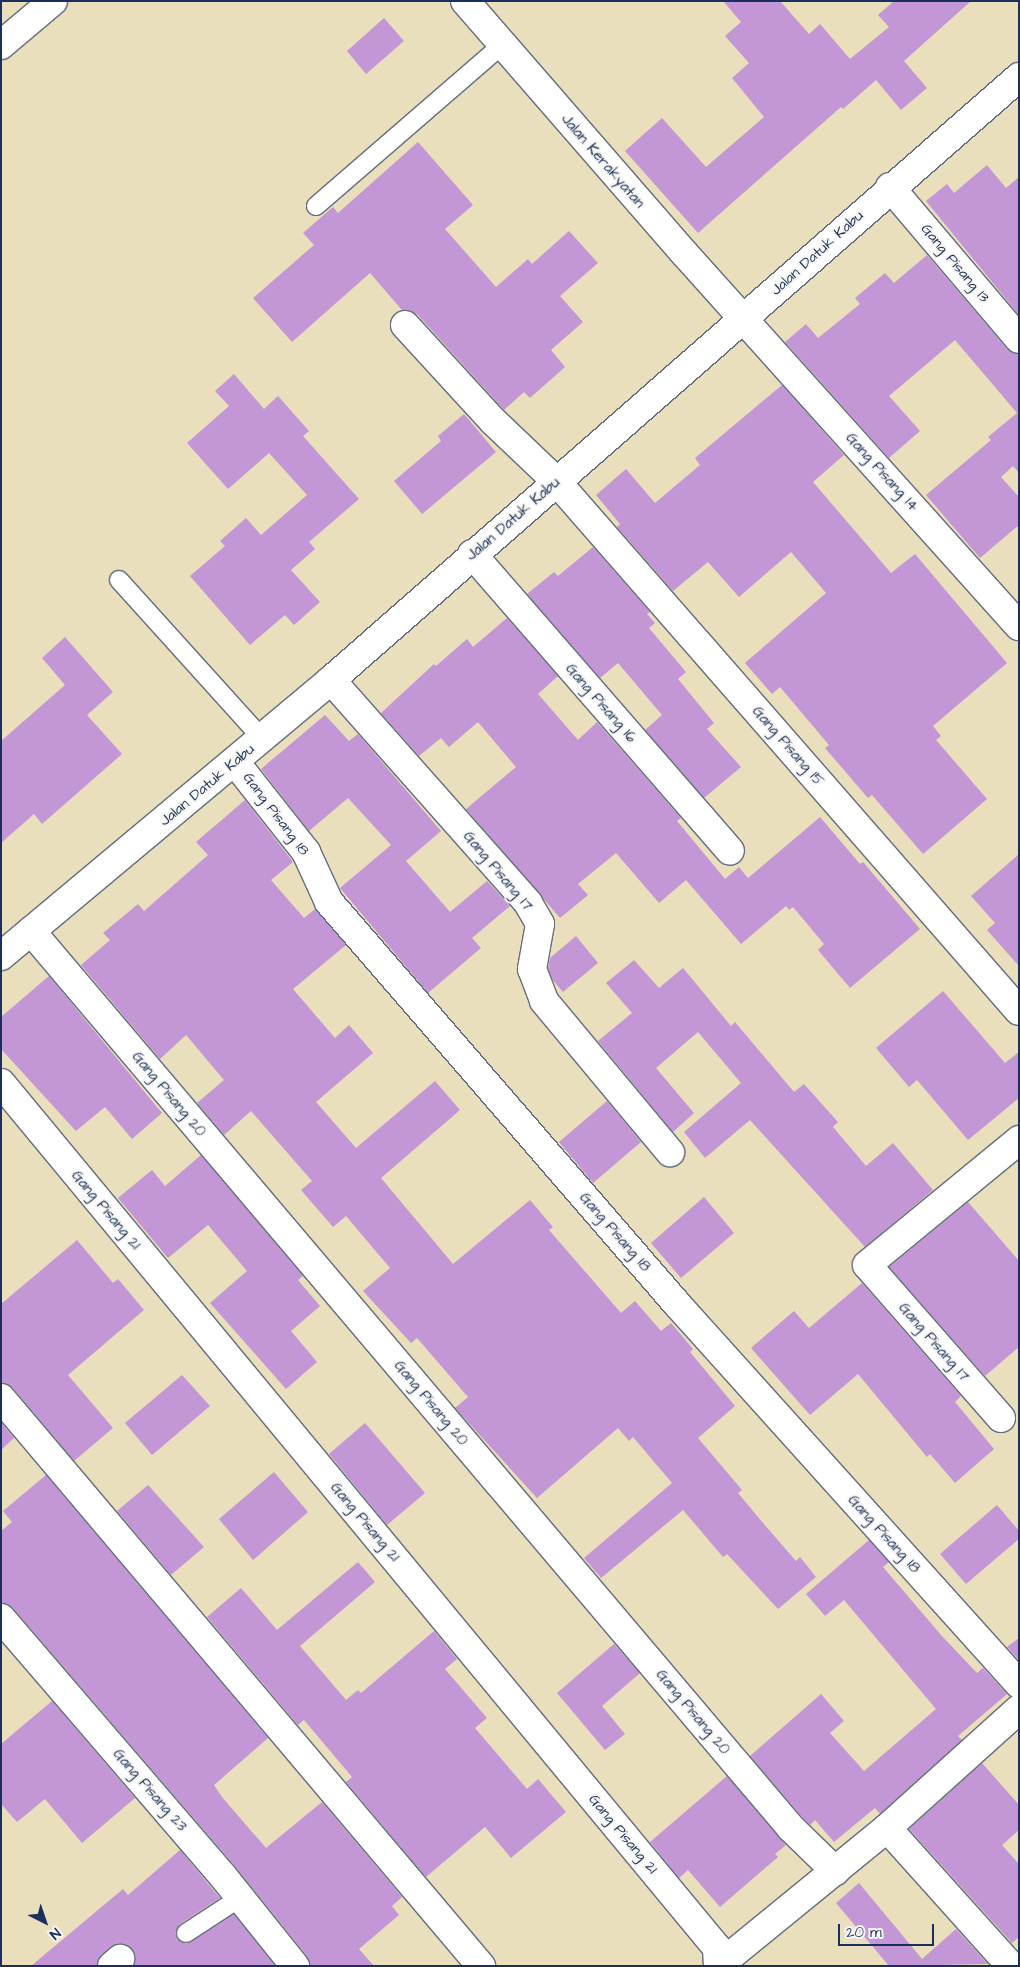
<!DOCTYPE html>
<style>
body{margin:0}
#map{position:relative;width:1020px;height:1967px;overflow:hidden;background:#e9dfbc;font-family:"Architects Daughter",sans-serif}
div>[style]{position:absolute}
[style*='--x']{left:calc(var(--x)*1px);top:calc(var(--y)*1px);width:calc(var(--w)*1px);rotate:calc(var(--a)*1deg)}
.building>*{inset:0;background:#c396d5}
.roads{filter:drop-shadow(1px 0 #636d7f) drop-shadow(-1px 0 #636d7f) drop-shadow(0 1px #636d7f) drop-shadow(0 -1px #636d7f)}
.lane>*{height:18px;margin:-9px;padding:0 9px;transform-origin:9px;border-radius:9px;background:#fff}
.street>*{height:28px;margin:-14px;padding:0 14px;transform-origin:14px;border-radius:14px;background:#fff}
.secondary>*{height:28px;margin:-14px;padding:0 14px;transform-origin:14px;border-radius:14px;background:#fff}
span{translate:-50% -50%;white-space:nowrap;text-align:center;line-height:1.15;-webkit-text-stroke:4px #f6f6f2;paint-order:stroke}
.street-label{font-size:15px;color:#1b2f5e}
.frame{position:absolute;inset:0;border:2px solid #1b2f5e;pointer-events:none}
.north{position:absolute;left:20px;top:1897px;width:50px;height:50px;-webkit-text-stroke:4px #f6f6f2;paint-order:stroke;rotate:139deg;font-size:14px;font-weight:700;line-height:20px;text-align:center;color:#1b2f5e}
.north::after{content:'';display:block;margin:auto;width:18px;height:22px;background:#1b2f5e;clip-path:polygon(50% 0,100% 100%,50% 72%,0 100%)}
.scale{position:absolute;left:838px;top:1924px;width:96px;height:22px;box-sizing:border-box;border:2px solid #1b2f5e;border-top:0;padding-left:6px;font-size:15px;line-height:18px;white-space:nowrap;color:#1b2f5e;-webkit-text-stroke:4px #f6f6f2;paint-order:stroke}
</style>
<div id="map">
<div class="building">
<i style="clip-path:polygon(723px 1px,780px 1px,809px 34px,820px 24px,850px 59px,889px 27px,878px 15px,894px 1px,971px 1px,904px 61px,927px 88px,901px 110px,876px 80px,843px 109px,841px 107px,698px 233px,625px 151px,662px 118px,706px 167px,764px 117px,732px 78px,749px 63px,725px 36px,741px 22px)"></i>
<i style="clip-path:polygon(384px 18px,404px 41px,366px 74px,347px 51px)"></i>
<i style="clip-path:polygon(418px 142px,473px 205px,445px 229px,496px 287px,528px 259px,532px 264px,569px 231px,598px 263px,560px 296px,583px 322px,551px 350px,565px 367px,530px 398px,524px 392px,504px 410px,417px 314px,402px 310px,370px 273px,292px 342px,253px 298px,314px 245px,303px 233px,333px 207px,338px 213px)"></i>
<i style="clip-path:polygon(987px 165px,1006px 188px,1019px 177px,1019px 315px,926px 201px,947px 184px,954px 193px)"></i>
<i style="clip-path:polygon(927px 255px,1007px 349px,1019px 354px,1019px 473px,1013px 466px,1001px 477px,1019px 497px,1019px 525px,980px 558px,926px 495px,991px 440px,988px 437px,1017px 413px,955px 340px,889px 396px,920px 431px,889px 458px,785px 342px,806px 324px,818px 338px,860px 304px,855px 298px,885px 273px,894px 283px)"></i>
<i style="clip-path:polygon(234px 374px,264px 409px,278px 396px,309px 431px,303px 436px,359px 499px,309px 542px,315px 549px,291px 570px,320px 602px,294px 625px,285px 615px,250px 645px,190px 576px,225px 546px,220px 541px,246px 518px,261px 535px,307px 495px,269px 453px,228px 489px,187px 443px,229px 406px,215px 391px)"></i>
<i style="clip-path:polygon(782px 385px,844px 455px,813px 482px,891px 573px,915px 554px,1007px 663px,933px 726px,941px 736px,936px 740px,987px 799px,923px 854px,872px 795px,868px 798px,825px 748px,829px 745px,780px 687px,772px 694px,745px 663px,826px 593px,791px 552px,739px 597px,708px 562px,673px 591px,617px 527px,620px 524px,596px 495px,626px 469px,655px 503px,700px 465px,695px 458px)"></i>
<i style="clip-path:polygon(464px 414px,496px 452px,422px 514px,394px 481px,441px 441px,438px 436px)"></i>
<i style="clip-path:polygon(593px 547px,650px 612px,647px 614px,655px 623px,649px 628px,686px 672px,678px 679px,714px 723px,707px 729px,741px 767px,704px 798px,645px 730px,662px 715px,618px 663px,600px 678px,527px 594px,554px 572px,558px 576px)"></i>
<i style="clip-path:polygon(507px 618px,558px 676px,538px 694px,578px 740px,597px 722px,681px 818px,677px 821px,725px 879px,739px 867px,748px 878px,820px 817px,860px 864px,863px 862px,920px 929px,850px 988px,818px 950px,824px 944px,793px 907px,789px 910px,786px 906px,741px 944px,686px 880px,659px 903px,616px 853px,578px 884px,588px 895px,560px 918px,466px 809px,516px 767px,478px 722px,449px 747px,441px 738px,419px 756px,381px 713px,434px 664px,436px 666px,467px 639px,473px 647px)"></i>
<i style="clip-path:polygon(65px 637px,113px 692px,87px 715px,122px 754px,42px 824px,34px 814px,1px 843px,1px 741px,65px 685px,42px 658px)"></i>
<i style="clip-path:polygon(325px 715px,349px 741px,358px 734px,441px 831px,406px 861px,450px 912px,487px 881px,510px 906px,472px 938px,481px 948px,428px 993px,340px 888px,391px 845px,348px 798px,309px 831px,261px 769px)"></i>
<i style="clip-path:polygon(245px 800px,293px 862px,271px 880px,304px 918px,315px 909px,346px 945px,293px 989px,335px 1038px,349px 1025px,373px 1053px,316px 1102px,356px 1148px,435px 1081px,460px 1110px,381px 1178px,453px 1264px,530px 1200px,553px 1227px,549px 1230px,621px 1313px,635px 1301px,661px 1331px,671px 1323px,693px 1349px,690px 1352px,735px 1406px,698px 1438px,742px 1490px,738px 1493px,763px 1523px,796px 1561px,800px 1557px,816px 1577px,778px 1609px,727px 1554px,723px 1557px,683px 1510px,601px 1578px,584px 1558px,672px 1483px,633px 1437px,629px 1441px,618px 1428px,537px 1498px,455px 1408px,468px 1397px,417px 1338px,411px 1343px,363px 1291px,390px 1268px,346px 1216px,333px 1227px,301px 1190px,312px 1181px,251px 1111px,224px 1135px,197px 1103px,224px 1080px,186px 1035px,160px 1059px,81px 965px,110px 940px,103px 933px,138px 904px,144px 911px,208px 855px,196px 842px)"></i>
<i style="clip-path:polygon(1019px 854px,1019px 966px,987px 930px,995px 923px,971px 896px)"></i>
<i style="clip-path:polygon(576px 936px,598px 963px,563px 992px,552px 979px,548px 968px,550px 958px)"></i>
<i style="clip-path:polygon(634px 960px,659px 988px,683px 968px,731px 1026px,735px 1022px,794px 1092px,804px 1084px,838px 1122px,833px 1127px,866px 1166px,893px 1143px,933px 1190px,865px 1247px,750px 1120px,705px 1158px,684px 1132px,741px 1083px,698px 1032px,656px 1068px,694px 1113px,673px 1132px,598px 1041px,632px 1013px,606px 983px)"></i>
<i style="clip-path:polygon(49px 976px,162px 1113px,132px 1139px,105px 1107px,76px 1131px,1px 1049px,1px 1017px)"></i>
<i style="clip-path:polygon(943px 991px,1005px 1063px,1019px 1052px,1019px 1098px,968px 1140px,917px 1080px,909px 1087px,876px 1048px)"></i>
<i style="clip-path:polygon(607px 1101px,641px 1142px,593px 1183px,559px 1142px)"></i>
<i style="clip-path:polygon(201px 1155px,303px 1276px,298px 1280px,320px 1306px,291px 1331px,317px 1362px,286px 1389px,210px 1303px,247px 1271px,208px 1225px,168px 1258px,118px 1198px,152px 1170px,165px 1186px)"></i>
<i style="clip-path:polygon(704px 1197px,734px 1233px,681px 1278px,651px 1243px)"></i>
<i style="clip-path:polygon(968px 1202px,1019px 1261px,1019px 1347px,985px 1376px,889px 1267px)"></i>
<i style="clip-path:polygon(77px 1240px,113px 1283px,118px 1279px,144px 1310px,68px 1375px,113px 1428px,74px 1461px,13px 1388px,1px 1383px,1px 1304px)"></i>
<i style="clip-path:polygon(862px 1283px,961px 1396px,955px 1402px,994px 1449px,955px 1483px,930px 1454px,927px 1457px,858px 1374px,810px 1415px,751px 1348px,794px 1311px,809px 1328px)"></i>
<i style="clip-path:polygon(182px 1375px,210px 1406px,152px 1455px,125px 1423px)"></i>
<i style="clip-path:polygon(1px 1422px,14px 1438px,1px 1450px)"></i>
<i style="clip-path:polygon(365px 1423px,425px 1493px,387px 1525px,329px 1454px)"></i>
<i style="clip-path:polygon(274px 1472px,308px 1512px,253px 1560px,219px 1519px)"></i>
<i style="clip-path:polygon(46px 1475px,268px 1738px,214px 1785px,222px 1797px,266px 1848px,322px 1802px,402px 1897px,392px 1906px,399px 1915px,359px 1949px,374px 1966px,310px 1966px,307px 1956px,234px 1865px,12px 1607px,1px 1603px,1px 1531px,12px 1522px,3px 1511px)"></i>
<i style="clip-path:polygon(148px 1485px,204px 1547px,171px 1575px,117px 1511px)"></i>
<i style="clip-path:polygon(997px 1505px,1019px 1531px,1019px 1539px,966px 1584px,940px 1554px)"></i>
<i style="clip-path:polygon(869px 1540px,889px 1562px,883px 1567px,941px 1635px,977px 1673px,983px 1668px,1007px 1694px,958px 1736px,962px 1740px,880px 1814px,875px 1808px,834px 1842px,815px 1820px,810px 1825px,802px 1817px,750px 1756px,821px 1694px,844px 1721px,830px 1733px,864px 1771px,936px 1709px,844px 1600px,825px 1616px,806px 1594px)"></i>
<i style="clip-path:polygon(358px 1562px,375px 1582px,300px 1646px,346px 1700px,358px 1690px,361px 1693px,434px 1631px,457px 1659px,445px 1669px,487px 1718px,475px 1728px,527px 1789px,538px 1779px,566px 1812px,511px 1858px,485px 1827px,426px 1877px,346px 1782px,352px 1777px,304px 1720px,298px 1725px,207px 1617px,241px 1588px,277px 1630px)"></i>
<i style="clip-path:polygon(1019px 1638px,1019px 1660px,1007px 1647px)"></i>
<i style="clip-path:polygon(614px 1644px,640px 1673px,602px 1706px,625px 1734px,605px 1750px,557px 1693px)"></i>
<i style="clip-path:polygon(52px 1701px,135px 1798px,82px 1843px,45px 1799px,17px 1822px,1px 1804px,1px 1744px)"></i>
<i style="clip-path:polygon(982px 1763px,1019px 1805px,1019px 1830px,1002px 1845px,1019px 1864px,1019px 1937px,1012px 1943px,909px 1829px)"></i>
<i style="clip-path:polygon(727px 1776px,786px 1845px,775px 1854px,778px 1857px,720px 1907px,688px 1870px,679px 1878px,650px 1842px)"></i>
<i style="clip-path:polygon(180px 1850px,220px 1898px,180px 1924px,175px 1933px,177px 1939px,186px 1944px,191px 1942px,234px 1914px,275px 1966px,134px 1966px,135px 1956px,132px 1949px,117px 1944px,102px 1954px,97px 1966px,31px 1966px,123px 1889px,128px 1895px)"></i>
<i style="clip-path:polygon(859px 1883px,922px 1959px,956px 1929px,988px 1964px,889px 1966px,836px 1903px)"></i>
</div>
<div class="roads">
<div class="lane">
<i style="--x:316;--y:206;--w:246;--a:-40.9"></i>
<i style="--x:119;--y:580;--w:213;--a:47.9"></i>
<i style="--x:186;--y:1933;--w:66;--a:-33.2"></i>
</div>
<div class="street">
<i style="--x:465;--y:1;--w:335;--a:49"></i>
<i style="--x:685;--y:254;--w:500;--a:48.1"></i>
<i style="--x:1;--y:45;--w:68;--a:-40.2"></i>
<i style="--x:890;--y:187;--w:199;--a:49.7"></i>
<i style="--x:405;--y:325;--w:130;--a:47.5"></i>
<i style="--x:493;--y:421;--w:88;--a:43.6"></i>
<i style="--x:557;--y:482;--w:702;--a:48.87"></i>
<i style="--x:472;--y:554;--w:393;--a:49"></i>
<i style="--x:331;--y:680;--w:298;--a:48.5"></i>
<i style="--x:528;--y:903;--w:24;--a:60"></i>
<i style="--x:540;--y:924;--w:46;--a:100.1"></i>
<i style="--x:532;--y:969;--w:34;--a:69"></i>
<i style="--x:544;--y:1001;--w:197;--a:50.2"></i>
<i style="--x:235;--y:762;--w:115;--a:51.7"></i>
<i style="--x:306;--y:852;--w:55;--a:65.3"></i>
<i style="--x:329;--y:902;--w:532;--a:49.12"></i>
<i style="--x:677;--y:1304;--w:511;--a:48.01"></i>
<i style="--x:31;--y:931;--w:1176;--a:49.73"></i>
<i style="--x:791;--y:1828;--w:62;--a:44.3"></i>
<i style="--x:1;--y:1083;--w:1123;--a:50.38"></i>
<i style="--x:717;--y:1948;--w:17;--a:87"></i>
<i style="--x:1;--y:1398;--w:744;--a:49.8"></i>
<i style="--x:1001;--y:1418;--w:203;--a:-131.2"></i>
<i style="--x:867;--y:1265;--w:197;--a:-39.4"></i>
<i style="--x:1;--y:1618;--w:339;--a:49.3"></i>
<i style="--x:222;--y:1875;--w:117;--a:51.3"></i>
<i style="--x:887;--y:1828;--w:186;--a:48.1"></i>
<i style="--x:112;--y:1966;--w:11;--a:-41"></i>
<i style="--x:718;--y:1966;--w:218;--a:-39.2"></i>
<i style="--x:887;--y:1828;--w:178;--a:-42"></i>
</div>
<div class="secondary">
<i style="--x:1;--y:956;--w:430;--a:-39.9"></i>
<i style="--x:331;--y:680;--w:915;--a:-41.23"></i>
</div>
</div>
<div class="street-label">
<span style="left:603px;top:161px;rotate:49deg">Jalan Kerakyatan</span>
<span style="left:817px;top:253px;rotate:-42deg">Jalan Datuk Kabu</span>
<span style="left:955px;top:263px;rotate:50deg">Gang Pisang 13</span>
<span style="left:882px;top:472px;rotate:48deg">Gang Pisang 14</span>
<span style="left:513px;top:519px;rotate:-41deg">Jalan Datuk Kabu</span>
<span style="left:601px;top:703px;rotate:49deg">Gang Pisang 16</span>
<span style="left:788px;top:746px;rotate:49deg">Gang Pisang 15</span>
<span style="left:207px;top:785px;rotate:-40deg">Jalan Datuk Kabu</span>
<span style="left:276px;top:814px;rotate:53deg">Gang Pisang 18</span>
<span style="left:498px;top:871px;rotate:50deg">Gang Pisang 17</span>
<span style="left:169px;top:1094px;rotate:50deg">Gang Pisang 20</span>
<span style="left:106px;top:1210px;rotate:50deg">Gang Pisang 21</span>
<span style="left:615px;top:1232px;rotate:49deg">Gang Pisang 18</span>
<span style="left:934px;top:1342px;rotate:49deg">Gang Pisang 17</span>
<span style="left:431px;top:1403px;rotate:50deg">Gang Pisang 20</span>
<span style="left:365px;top:1522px;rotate:50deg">Gang Pisang 21</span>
<span style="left:884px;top:1534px;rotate:48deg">Gang Pisang 18</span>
<span style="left:693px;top:1712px;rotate:50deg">Gang Pisang 20</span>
<span style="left:150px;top:1790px;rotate:49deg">Gang Pisang 23</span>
<span style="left:623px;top:1834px;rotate:50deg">Gang Pisang 21</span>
</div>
<div class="frame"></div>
<div class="north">N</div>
<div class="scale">20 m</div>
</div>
